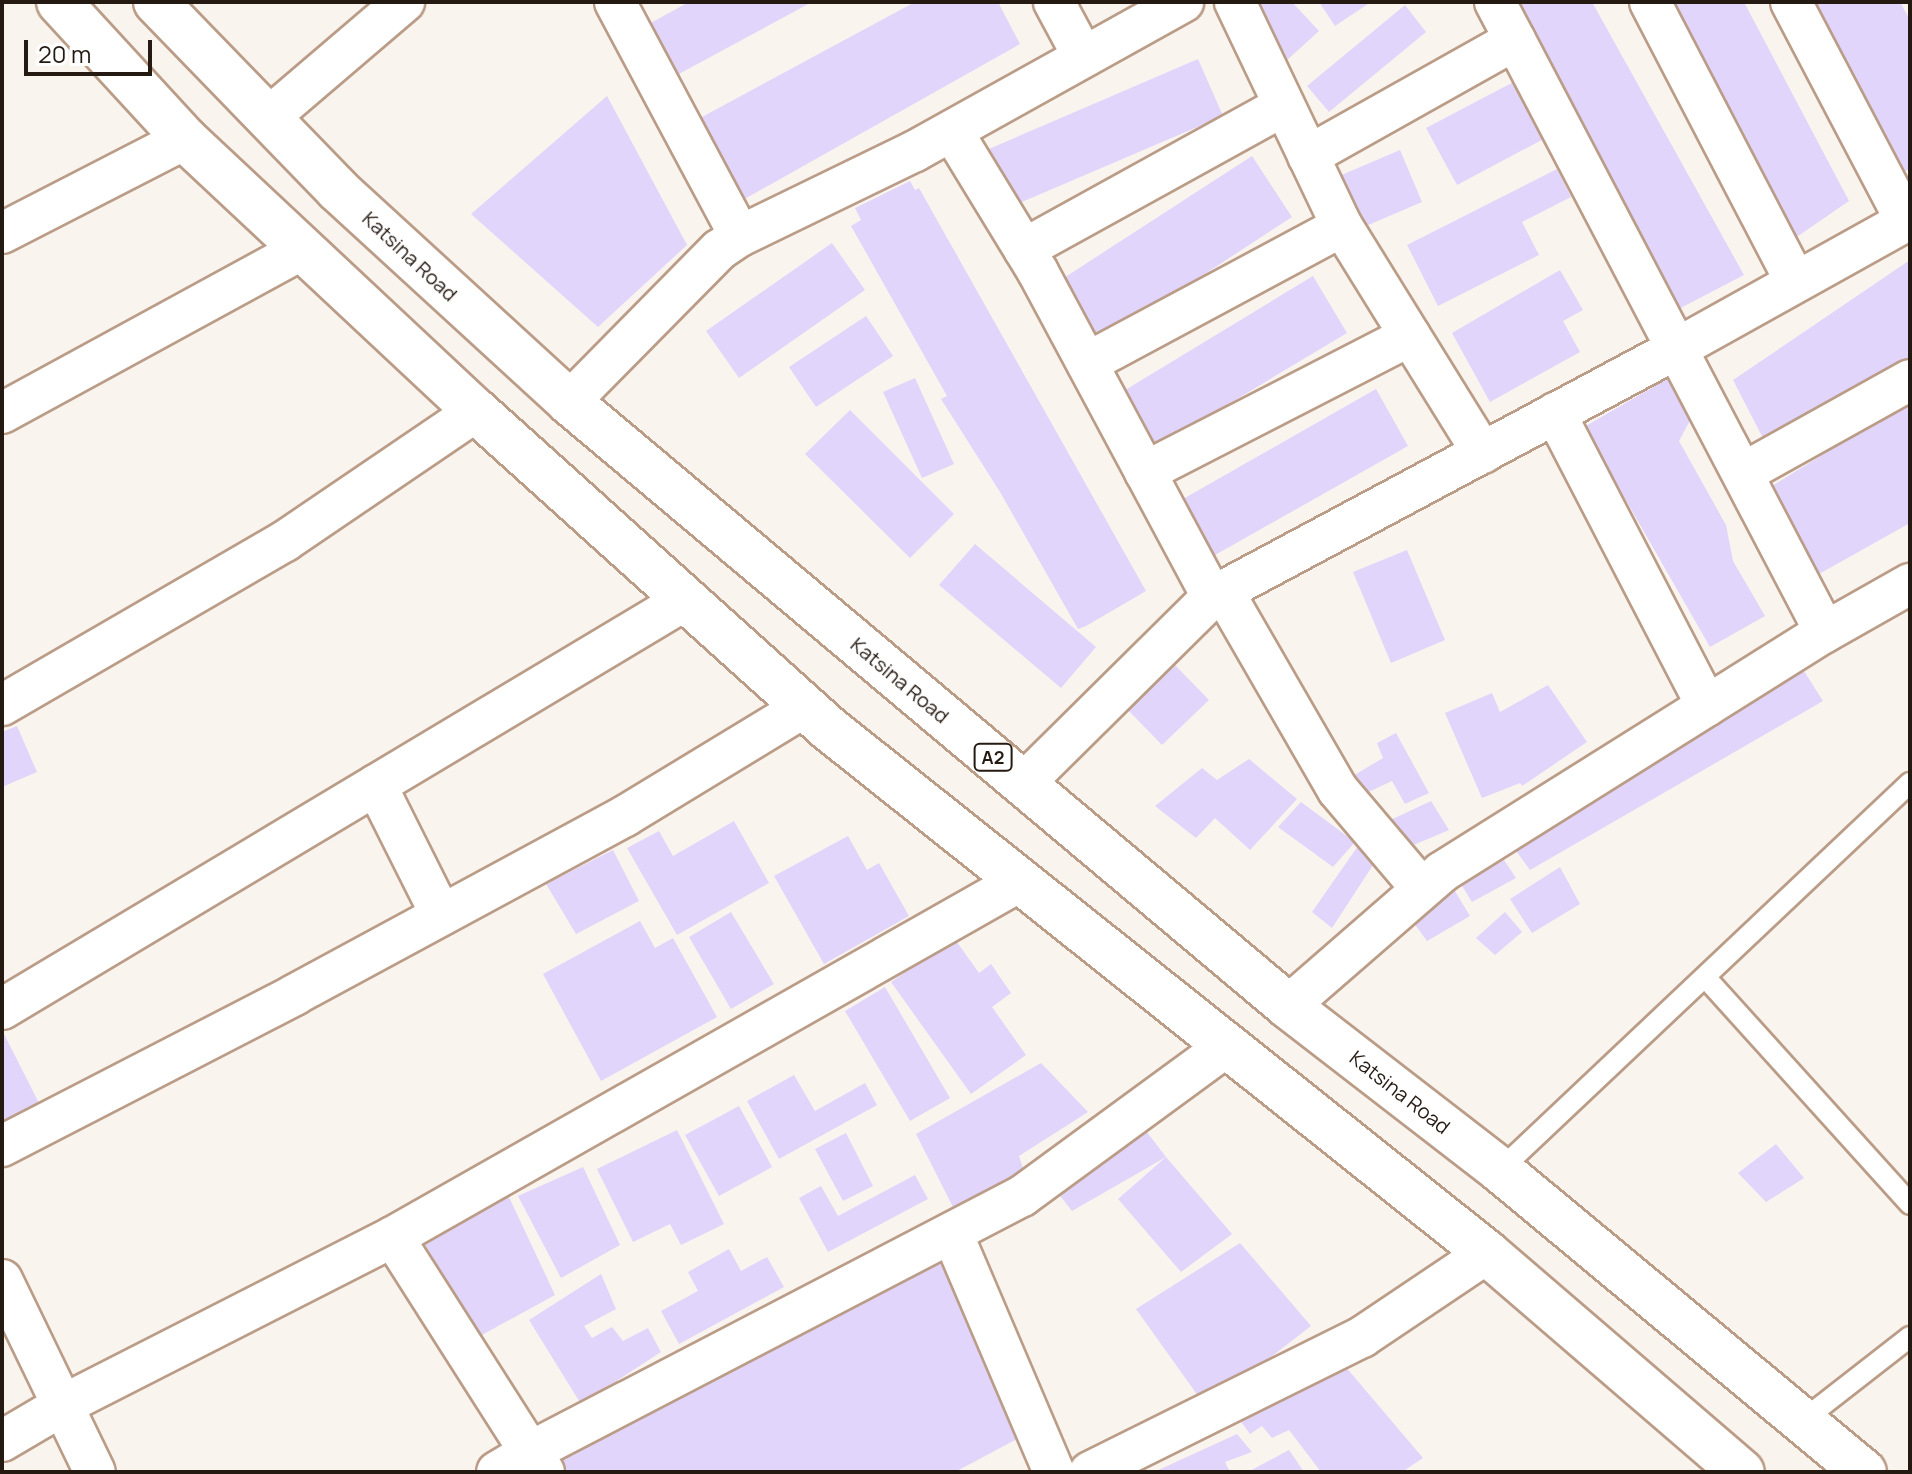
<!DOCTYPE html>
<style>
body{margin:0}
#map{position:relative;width:1912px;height:1474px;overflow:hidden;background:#faf4ef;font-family:Manrope,sans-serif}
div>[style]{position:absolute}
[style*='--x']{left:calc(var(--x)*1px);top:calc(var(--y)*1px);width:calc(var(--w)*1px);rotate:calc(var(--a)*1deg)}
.building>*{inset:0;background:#e1d5fb}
.roads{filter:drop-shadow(2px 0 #ba9c87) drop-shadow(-2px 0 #ba9c87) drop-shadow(0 2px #ba9c87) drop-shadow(0 -2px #ba9c87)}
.service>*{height:20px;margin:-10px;padding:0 10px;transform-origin:10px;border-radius:10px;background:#fff}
.minor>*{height:40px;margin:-20px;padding:0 20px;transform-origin:20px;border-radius:20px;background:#fff}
.trunk>*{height:44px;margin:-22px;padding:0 22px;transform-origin:22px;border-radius:22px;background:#fff}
span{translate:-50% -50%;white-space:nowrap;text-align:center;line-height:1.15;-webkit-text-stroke:7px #fff;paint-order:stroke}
.shield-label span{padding:2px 6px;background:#fff;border:2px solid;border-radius:6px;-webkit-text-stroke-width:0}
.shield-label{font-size:18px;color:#251a12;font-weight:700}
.street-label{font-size:20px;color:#251a12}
.frame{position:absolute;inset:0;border:4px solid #251a12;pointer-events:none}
.scale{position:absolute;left:24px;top:40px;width:128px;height:36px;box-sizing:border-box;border:4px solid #251a12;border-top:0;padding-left:10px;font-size:24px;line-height:28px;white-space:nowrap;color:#251a12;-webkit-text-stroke:6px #fff;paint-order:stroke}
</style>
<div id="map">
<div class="building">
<i style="clip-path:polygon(689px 2px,812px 2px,664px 82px,636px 31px)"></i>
<i style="clip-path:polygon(915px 2px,998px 2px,1020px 44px,734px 205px,689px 124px)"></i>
<i style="clip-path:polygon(1257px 2px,1292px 2px,1319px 31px,1286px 61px,1244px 14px)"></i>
<i style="clip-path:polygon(1319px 2px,1371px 2px,1335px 26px)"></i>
<i style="clip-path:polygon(1499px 2px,1592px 2px,1744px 275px,1671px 313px)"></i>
<i style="clip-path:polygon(1663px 2px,1744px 2px,1849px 201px,1785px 245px)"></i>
<i style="clip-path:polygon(1808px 2px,1900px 2px,1910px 20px,1910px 169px,1900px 173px)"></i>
<i style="clip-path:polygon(1405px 5px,1426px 32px,1329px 112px,1307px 86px)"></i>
<i style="clip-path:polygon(1198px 59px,1223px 116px,1001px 211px,977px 154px)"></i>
<i style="clip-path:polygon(1523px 77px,1553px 134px,1457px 185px,1426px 128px)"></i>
<i style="clip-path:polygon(607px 96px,687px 245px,598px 327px,471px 214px)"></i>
<i style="clip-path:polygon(1400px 150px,1422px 202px,1352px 232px,1330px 180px)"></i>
<i style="clip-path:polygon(1252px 156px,1292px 217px,1096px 345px,1056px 283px)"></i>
<i style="clip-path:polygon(1557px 169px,1571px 197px,1522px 222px,1539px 255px,1438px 306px,1407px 245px)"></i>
<i style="clip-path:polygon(910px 181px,915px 190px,919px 188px,1146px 591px,1086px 626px,1078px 629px,1000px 492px,941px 399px,947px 396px,851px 226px,861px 220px,855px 208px)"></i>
<i style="clip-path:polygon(832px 243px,865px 290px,739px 378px,706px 331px)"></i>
<i style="clip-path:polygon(1910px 260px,1910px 358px,1765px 442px,1733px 380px)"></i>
<i style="clip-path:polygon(1560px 270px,1583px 310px,1563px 321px,1580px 352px,1490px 402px,1452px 333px)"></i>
<i style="clip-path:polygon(1313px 276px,1347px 333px,1145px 454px,1112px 398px)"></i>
<i style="clip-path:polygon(866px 316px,893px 356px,816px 407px,789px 367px)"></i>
<i style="clip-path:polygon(1674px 375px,1695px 411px,1679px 441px,1726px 525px,1733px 561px,1765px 616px,1710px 647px,1584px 427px)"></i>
<i style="clip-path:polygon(915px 378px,954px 464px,922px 478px,883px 392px)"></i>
<i style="clip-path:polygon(1376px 389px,1408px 446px,1201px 563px,1169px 507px)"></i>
<i style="clip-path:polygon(1910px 401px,1910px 523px,1819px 574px,1767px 489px)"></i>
<i style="clip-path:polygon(850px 410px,954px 514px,910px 558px,805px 454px)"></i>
<i style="clip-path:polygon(975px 544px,1096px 647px,1061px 688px,939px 585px)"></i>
<i style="clip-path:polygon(1407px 550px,1445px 640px,1391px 663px,1353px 572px)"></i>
<i style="clip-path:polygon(1173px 663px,1209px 700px,1162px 745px,1126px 708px)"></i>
<i style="clip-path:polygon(1804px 671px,1823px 701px,1530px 870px,1514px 848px,1607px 788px)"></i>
<i style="clip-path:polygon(1548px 685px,1587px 742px,1522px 786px,1520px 783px,1482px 798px,1445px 713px,1492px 693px,1500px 712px)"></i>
<i style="clip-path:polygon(17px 726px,37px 772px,2px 787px,2px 732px)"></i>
<i style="clip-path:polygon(1396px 733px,1429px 793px,1405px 804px,1392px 781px,1362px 795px,1351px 777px,1383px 758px,1377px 743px)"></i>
<i style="clip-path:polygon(1249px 759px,1297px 799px,1250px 850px,1215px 818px,1196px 838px,1155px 806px,1202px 768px,1217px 780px)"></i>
<i style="clip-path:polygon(1431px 801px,1449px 830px,1404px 849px,1384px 823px)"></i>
<i style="clip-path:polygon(1301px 802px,1355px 842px,1333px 867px,1278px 827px)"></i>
<i style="clip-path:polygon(734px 821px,769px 883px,677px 935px,627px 848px,659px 831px,673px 856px)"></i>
<i style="clip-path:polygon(848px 836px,867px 870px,879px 863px,909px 916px,824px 964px,774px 876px)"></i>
<i style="clip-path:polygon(1358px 846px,1375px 862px,1332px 928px,1312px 912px)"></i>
<i style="clip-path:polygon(613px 850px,639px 901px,576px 934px,546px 884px)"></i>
<i style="clip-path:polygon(1504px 860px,1516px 878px,1472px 902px,1461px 884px)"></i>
<i style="clip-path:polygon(1560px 867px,1580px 904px,1532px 933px,1510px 899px)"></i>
<i style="clip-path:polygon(1453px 888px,1470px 916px,1427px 941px,1408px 915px)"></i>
<i style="clip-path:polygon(731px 912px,774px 984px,731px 1009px,689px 937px)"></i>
<i style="clip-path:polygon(1505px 912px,1522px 932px,1495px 955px,1476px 938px)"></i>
<i style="clip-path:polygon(640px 921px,655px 948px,673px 938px,717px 1017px,601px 1081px,543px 974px)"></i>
<i style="clip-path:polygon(954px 938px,979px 973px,991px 964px,1011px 993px,992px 1007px,1026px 1055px,971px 1094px,891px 982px)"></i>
<i style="clip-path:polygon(885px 987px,950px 1098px,910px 1121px,845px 1011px)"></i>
<i style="clip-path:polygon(2px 1030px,41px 1107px,2px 1127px)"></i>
<i style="clip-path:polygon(1041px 1063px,1088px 1112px,1019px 1156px,1024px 1171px,953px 1207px,916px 1134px)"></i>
<i style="clip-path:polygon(794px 1075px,815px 1111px,865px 1083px,877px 1105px,779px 1159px,747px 1101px)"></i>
<i style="clip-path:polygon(739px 1106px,772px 1167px,719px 1196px,685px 1135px)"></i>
<i style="clip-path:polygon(1133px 1114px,1166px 1157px,1072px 1211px,1046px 1178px)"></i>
<i style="clip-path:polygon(677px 1130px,724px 1224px,681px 1245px,670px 1224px,633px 1242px,597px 1169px)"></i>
<i style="clip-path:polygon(846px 1133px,873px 1186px,843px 1201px,815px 1149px)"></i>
<i style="clip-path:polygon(1776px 1144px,1804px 1178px,1766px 1202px,1738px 1173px)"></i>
<i style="clip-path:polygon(1166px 1157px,1232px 1234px,1181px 1272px,1118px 1199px)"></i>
<i style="clip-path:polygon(583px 1167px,620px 1245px,561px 1278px,518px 1196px)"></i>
<i style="clip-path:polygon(915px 1175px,928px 1199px,828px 1252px,799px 1198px,821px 1186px,838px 1216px)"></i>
<i style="clip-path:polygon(508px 1195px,555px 1295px,480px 1336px,425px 1245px)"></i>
<i style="clip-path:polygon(1240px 1243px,1311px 1326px,1206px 1407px,1136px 1309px)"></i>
<i style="clip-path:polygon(729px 1249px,741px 1271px,767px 1257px,784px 1287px,679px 1344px,661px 1311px,698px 1291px,688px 1272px)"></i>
<i style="clip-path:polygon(939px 1257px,978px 1339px,1017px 1439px,955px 1472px,562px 1472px,548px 1451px)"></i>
<i style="clip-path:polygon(601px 1274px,616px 1309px,584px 1326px,592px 1338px,612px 1327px,623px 1341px,648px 1328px,661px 1352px,581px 1404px,529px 1320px)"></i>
<i style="clip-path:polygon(1339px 1359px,1423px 1458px,1402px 1472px,1321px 1472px,1289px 1430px,1272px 1438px,1262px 1426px,1250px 1434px,1228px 1404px)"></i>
<i style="clip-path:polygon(1237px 1434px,1252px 1452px,1225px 1462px,1230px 1472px,1154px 1472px)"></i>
<i style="clip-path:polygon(1289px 1450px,1304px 1472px,1248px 1472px)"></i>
</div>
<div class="roads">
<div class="service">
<i style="--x:1705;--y:977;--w:306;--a:47.9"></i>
<i style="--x:1500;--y:1170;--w:564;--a:-43.35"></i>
<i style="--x:1802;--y:1421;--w:137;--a:-37.9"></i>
</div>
<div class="minor">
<i style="--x:615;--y:2;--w:265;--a:61.9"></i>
<i style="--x:1054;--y:2;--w:61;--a:61.8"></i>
<i style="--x:1235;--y:2;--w:248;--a:64.5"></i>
<i style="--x:1342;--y:226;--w:267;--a:58.2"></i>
<i style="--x:1650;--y:2;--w:314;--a:62.5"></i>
<i style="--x:1791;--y:2;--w:247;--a:62.3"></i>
<i style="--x:1515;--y:40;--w:668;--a:62.36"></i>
<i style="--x:268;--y:118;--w:179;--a:-40.5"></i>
<i style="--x:952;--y:131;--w:165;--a:58.6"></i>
<i style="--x:1038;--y:272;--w:369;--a:61.8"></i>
<i style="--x:1308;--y:156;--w:237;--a:-29.3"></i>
<i style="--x:1515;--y:40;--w:43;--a:-117.8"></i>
<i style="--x:2;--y:233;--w:206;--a:-27.2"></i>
<i style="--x:1024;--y:249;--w:296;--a:-28.9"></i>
<i style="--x:1087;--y:363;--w:289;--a:-28.2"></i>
<i style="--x:569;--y:402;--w:214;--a:-45.4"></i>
<i style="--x:719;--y:250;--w:25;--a:-34"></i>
<i style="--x:740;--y:236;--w:195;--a:-25.9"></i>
<i style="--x:915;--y:151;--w:307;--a:-29.1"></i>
<i style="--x:2;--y:413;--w:343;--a:-28.6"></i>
<i style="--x:1555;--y:413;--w:330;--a:62.6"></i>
<i style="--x:1145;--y:472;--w:298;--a:-27.2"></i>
<i style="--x:1745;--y:472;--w:189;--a:-29.1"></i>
<i style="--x:1223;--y:591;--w:230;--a:60"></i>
<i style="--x:1338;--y:790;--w:128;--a:49.7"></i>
<i style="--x:2;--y:705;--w:327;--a:-30.1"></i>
<i style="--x:285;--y:541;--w:231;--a:-34.2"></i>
<i style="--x:1024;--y:783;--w:264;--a:-44.7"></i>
<i style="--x:1212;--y:597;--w:526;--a:-28.12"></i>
<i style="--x:1676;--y:349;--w:268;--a:-29.1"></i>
<i style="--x:376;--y:785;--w:145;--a:63.4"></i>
<i style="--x:1288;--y:1006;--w:204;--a:-41"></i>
<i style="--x:1442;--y:872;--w:452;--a:-32.1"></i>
<i style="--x:1825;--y:632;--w:98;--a:-29.5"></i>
<i style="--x:2;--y:1009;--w:796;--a:-30.91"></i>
<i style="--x:2;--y:1146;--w:329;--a:-27.3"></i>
<i style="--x:294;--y:995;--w:376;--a:-28.4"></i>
<i style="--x:625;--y:816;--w:210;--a:-31.3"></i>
<i style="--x:952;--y:1233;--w:260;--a:66.9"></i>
<i style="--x:2;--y:1280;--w:213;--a:64.2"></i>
<i style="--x:2;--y:1441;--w:71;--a:-30.5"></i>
<i style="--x:63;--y:1405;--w:370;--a:-27"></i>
<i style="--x:497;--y:1472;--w:39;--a:-31"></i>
<i style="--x:530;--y:1452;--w:255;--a:-122.5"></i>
<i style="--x:393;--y:1237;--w:723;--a:-29.58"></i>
<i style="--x:544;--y:1472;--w:24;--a:-125"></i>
<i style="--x:530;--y:1452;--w:555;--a:-27.49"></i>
<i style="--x:1022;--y:1196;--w:254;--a:-36.2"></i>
<i style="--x:1090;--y:1472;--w:304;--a:-26.4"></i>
<i style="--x:1362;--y:1337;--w:151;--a:-33.9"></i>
</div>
<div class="trunk">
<i style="--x:59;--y:2;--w:186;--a:47.4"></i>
<i style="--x:185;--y:139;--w:398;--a:43.1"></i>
<i style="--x:476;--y:411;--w:474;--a:42"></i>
<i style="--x:828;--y:728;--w:843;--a:38.54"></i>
<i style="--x:1487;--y:1253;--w:336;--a:40.7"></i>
<i style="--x:156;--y:2;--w:262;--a:45.9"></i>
<i style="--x:338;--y:190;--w:314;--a:42.5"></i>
<i style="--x:569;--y:402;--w:939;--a:40.03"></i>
<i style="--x:1288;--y:1006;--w:268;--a:37.7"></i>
<i style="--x:1500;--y:1170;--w:473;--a:39.7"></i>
</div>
</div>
<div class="shield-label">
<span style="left:993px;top:757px">A2</span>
</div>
<div class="street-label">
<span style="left:410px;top:256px;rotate:43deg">Katsina Road</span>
<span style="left:900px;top:680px;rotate:40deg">Katsina Road</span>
<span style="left:1400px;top:1092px;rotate:38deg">Katsina Road</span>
</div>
<div class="frame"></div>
<div class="scale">20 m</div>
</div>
